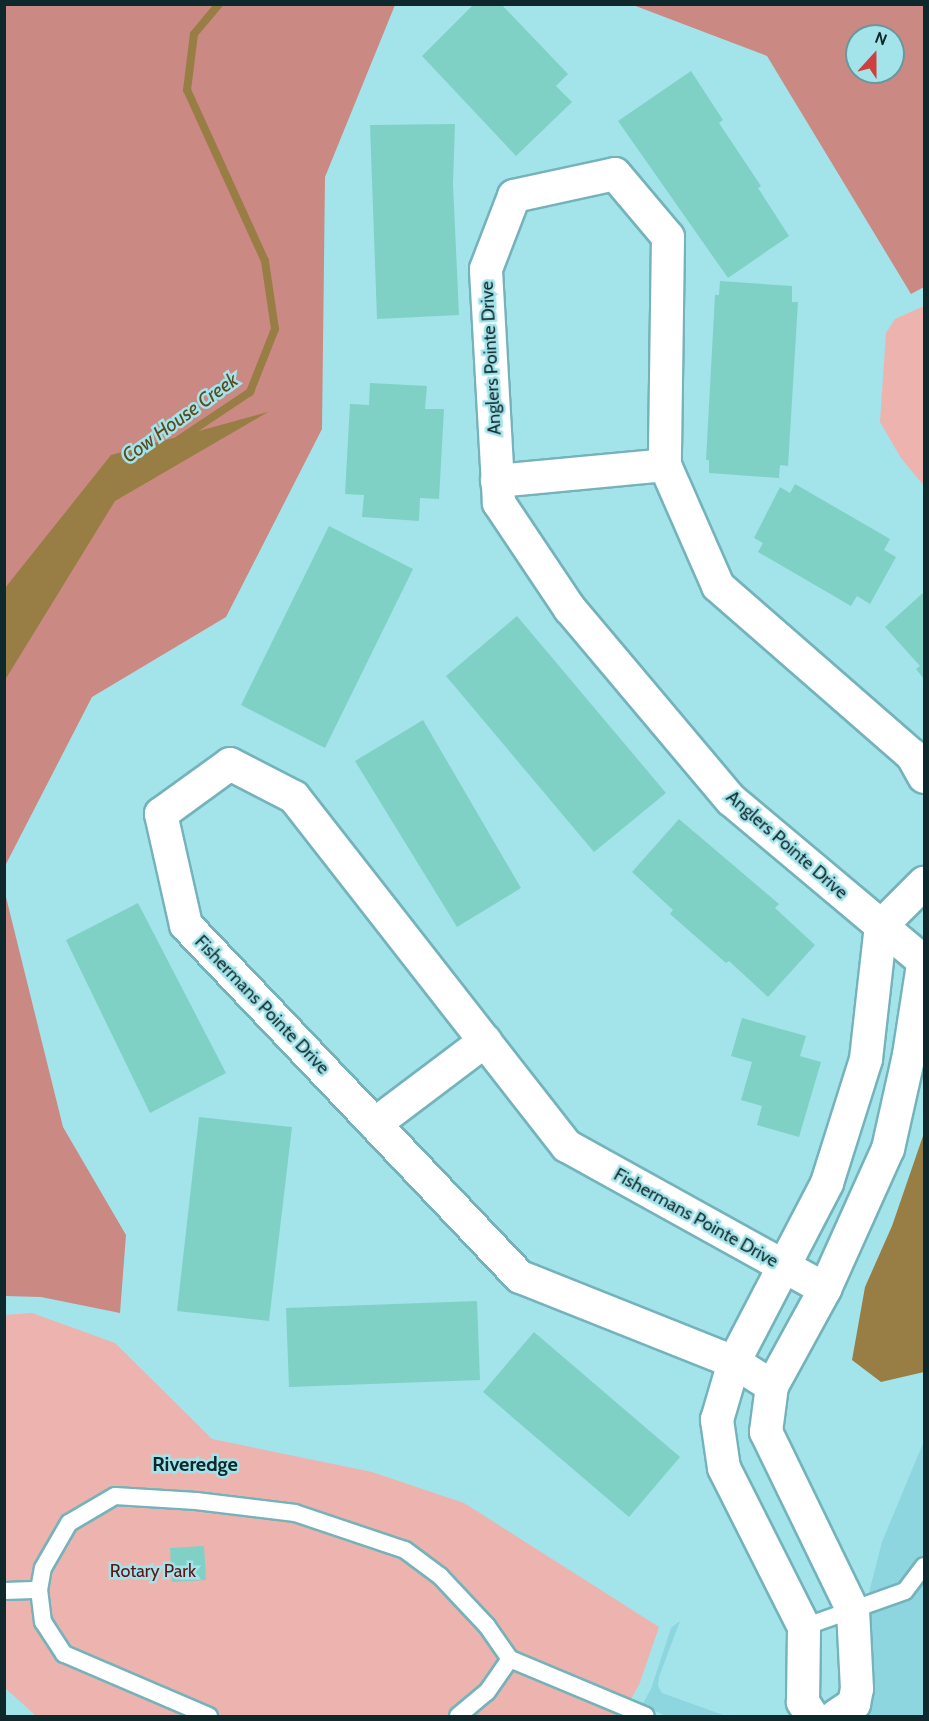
<!DOCTYPE html>
<style>
body{margin:0}
#map{position:relative;width:929px;height:1721px;overflow:hidden;background:#a3e3ea;font-family:Cabin,sans-serif}
div>[style]{position:absolute}
[style*='--x']{left:calc(var(--x)*1px);top:calc(var(--y)*1px);width:calc(var(--w)*1px);rotate:calc(var(--a)*1deg)}
.built>*{inset:0;background:#8dd6df}
.green>*{inset:0;background:#edb3ae}
.forest>*{inset:0;background:#cb8983}
.water>*{inset:0;background:#987e45}
.pier>*{inset:0;background:#a3e3ea}
.stream>*{height:8px;margin:-4px;padding:0 4px;transform-origin:4px;border-radius:4px;background:#987e45}
.building>*{inset:0;background:#7fd1c6}
.roads{filter:drop-shadow(2px 0 #75b3bb) drop-shadow(-2px 0 #75b3bb) drop-shadow(0 2px #75b3bb) drop-shadow(0 -2px #75b3bb)}
.service>*{height:16px;margin:-8px;padding:0 8px;transform-origin:8px;border-radius:8px;background:#fff}
.minor>*{height:32px;margin:-16px;padding:0 16px;transform-origin:16px;border-radius:16px;background:#fff}
span{translate:-50% -50%;white-space:nowrap;text-align:center;line-height:1.15;-webkit-text-stroke:5px #a3e3ea;paint-order:stroke}
.street-label{font-size:18px;color:#0e282b}
.park-label{font-size:18px;color:#611213}
.water-label{font-size:20px;color:#5d491d;font-style:italic}
.neighbourhood-label{font-size:20px;color:#0e282b;font-weight:700}
.frame{position:absolute;inset:0;border:6px solid #0e282b;pointer-events:none}
.north{position:absolute;left:845px;top:24px;width:60px;height:60px;box-sizing:border-box;background:#a3e3ea;border:2px solid #67989e;border-radius:50%;rotate:21deg;font-size:16px;font-weight:700;line-height:24px;text-align:center;color:#0e282b}
.north::after{content:'';display:block;margin:auto;width:21px;height:27px;background:#ce3f3e;clip-path:polygon(50% 0,100% 100%,50% 72%,0 100%)}
</style>
<div id="map">
<div class="built">
<i style="clip-path:polygon(924px 1441px,924px 1716px,827px 1716px,853px 1655px,882px 1542px)"></i>
<i style="clip-path:polygon(680px 1621px,659px 1677px,658px 1686px,662px 1693px,726px 1716px,666px 1716px,642px 1705px,651px 1689px,671px 1628px)"></i>
</div>
<div class="green">
<i style="clip-path:polygon(924px 306px,924px 486px,901px 458px,880px 422px,886px 333px,895px 319px)"></i>
<i style="clip-path:polygon(32px 1313px,115px 1343px,212px 1439px,372px 1472px,464px 1503px,659px 1627px,639px 1685px,624px 1711px,634px 1716px,32px 1716px,5px 1690px,4px 1315px)"></i>
</div>
<div class="forest">
<i style="clip-path:polygon(5px 5px,395px 5px,325px 177px,322px 429px,226px 617px,92px 697px,5px 866px)"></i>
<i style="clip-path:polygon(evenodd,633px 5px,924px 5px,924px 287px,911px 294px,767px 56px,633px 5px,857px 36px,893px 36px,893px 72px,857px 72px,857px 36px)"></i>
<i style="clip-path:polygon(4px 889px,63px 1127px,126px 1235px,120px 1313px,41px 1297px,5px 1296px)"></i>
</div>
<div class="water">
<i style="clip-path:polygon(268px 412px,115px 501px,5px 680px,5px 588px,111px 455px)"></i>
<i style="clip-path:polygon(924px 1133px,924px 1372px,881px 1382px,852px 1360px,865px 1287px,892px 1226px)"></i>
</div>
<div class="pier">
<i style="clip-path:polygon(4px 1687px,34px 1714px,35px 1716px,5px 1716px)"></i>
</div>
<div class="stream">
<i style="--x:178;--y:440;--w:87;--a:-33.7"></i>
<i style="--x:250;--y:392;--w:68;--a:-68.4"></i>
<i style="--x:275;--y:329;--w:69;--a:-98.4"></i>
<i style="--x:265;--y:261;--w:188;--a:-114.5"></i>
<i style="--x:187;--y:90;--w:56;--a:-82.9"></i>
<i style="--x:194;--y:34;--w:39;--a:-50"></i>
</div>
<div class="building">
<i style="clip-path:polygon(474px 4px,501px 4px,568px 74px,556px 86px,572px 102px,516px 156px,422px 56px)"></i>
<i style="clip-path:polygon(691px 71px,723px 120px,719px 123px,761px 186px,758px 188px,789px 236px,728px 278px,618px 121px)"></i>
<i style="clip-path:polygon(455px 124px,453px 184px,459px 315px,377px 319px,370px 125px)"></i>
<i style="clip-path:polygon(720px 281px,792px 286px,792px 302px,798px 302px,788px 466px,780px 465px,779px 478px,709px 473px,709px 460px,706px 460px,715px 295px,719px 295px)"></i>
<i style="clip-path:polygon(370px 383px,427px 386px,425px 409px,444px 409px,439px 499px,420px 498px,419px 521px,362px 517px,364px 495px,345px 494px,350px 404px,369px 405px)"></i>
<i style="clip-path:polygon(795px 484px,890px 539px,884px 550px,896px 557px,870px 604px,857px 596px,851px 606px,758px 552px,763px 543px,754px 538px,780px 487px,790px 493px)"></i>
<i style="clip-path:polygon(329px 526px,413px 569px,325px 748px,241px 705px)"></i>
<i style="clip-path:polygon(924px 592px,924px 679px,916px 669px,920px 666px,885px 627px)"></i>
<i style="clip-path:polygon(517px 616px,666px 793px,594px 852px,446px 676px)"></i>
<i style="clip-path:polygon(423px 720px,521px 888px,457px 927px,355px 761px)"></i>
<i style="clip-path:polygon(679px 819px,779px 904px,775px 908px,815px 945px,768px 997px,729px 961px,726px 963px,670px 914px,673px 910px,632px 872px)"></i>
<i style="clip-path:polygon(138px 903px,226px 1073px,150px 1113px,66px 940px)"></i>
<i style="clip-path:polygon(742px 1018px,806px 1036px,800px 1056px,821px 1062px,799px 1137px,757px 1125px,762px 1106px,741px 1100px,752px 1062px,731px 1056px)"></i>
<i style="clip-path:polygon(199px 1117px,292px 1127px,269px 1321px,177px 1311px)"></i>
<i style="clip-path:polygon(477px 1301px,480px 1380px,289px 1387px,286px 1308px)"></i>
<i style="clip-path:polygon(534px 1332px,680px 1457px,629px 1517px,483px 1392px)"></i>
<i style="clip-path:polygon(204px 1546px,206px 1580px,172px 1582px,170px 1548px)"></i>
</div>
<div class="roads">
<div class="service">
<i style="--x:4;--y:1591;--w:35;--a:-2"></i>
<i style="--x:804;--y:1627;--w:107;--a:-19.6"></i>
<i style="--x:905;--y:1591;--w:31;--a:-53"></i>
<i style="--x:209;--y:1716;--w:158;--a:-156.8"></i>
<i style="--x:64;--y:1654;--w:38;--a:-123"></i>
<i style="--x:43;--y:1622;--w:32;--a:-97"></i>
<i style="--x:39;--y:1590;--w:22;--a:-80"></i>
<i style="--x:43;--y:1568;--w:52;--a:-60"></i>
<i style="--x:69;--y:1523;--w:53;--a:-30.4"></i>
<i style="--x:115;--y:1496;--w:81;--a:3.5"></i>
<i style="--x:196;--y:1501;--w:100;--a:6.9"></i>
<i style="--x:295;--y:1513;--w:116;--a:18.6"></i>
<i style="--x:405;--y:1550;--w:44;--a:36.6"></i>
<i style="--x:440;--y:1576;--w:69;--a:46.8"></i>
<i style="--x:487;--y:1626;--w:40;--a:55.1"></i>
<i style="--x:510;--y:1659;--w:147;--a:22.7"></i>
<i style="--x:458;--y:1716;--w:38;--a:-40"></i>
<i style="--x:487;--y:1692;--w:40;--a:-55.1"></i>
</div>
<div class="minor">
<i style="--x:497;--y:481;--w:169;--a:-5.4"></i>
<i style="--x:881;--y:926;--w:61;--a:-45"></i>
<i style="--x:922;--y:960;--w:249;--a:-140"></i>
<i style="--x:731;--y:800;--w:250;--a:-130.1"></i>
<i style="--x:570;--y:609;--w:128;--a:-123.8"></i>
<i style="--x:499;--y:503;--w:234;--a:-93.2"></i>
<i style="--x:486;--y:269;--w:78;--a:-69"></i>
<i style="--x:514;--y:196;--w:103;--a:-12.3"></i>
<i style="--x:615;--y:174;--w:82;--a:49.9"></i>
<i style="--x:668;--y:237;--w:228;--a:90.8"></i>
<i style="--x:665;--y:465;--w:132;--a:66.3"></i>
<i style="--x:718;--y:586;--w:257;--a:41.1"></i>
<i style="--x:912;--y:755;--w:25;--a:61"></i>
<i style="--x:375;--y:1124;--w:138;--a:-37"></i>
<i style="--x:772;--y:1386;--w:45;--a:-147.7"></i>
<i style="--x:734;--y:1362;--w:230;--a:-158.3"></i>
<i style="--x:520;--y:1277;--w:485;--a:-133.5"></i>
<i style="--x:186;--y:925;--w:114;--a:-102.7"></i>
<i style="--x:161;--y:814;--w:85;--a:-35.9"></i>
<i style="--x:230;--y:764;--w:72;--a:27.3"></i>
<i style="--x:294;--y:797;--w:443;--a:52"></i>
<i style="--x:567;--y:1146;--w:295;--a:29"></i>
<i style="--x:812;--y:1716;--w:17;--a:-123"></i>
<i style="--x:803;--y:1702;--w:75;--a:-89.2"></i>
<i style="--x:804;--y:1627;--w:178;--a:-116.7"></i>
<i style="--x:724;--y:1468;--w:49;--a:-98.3"></i>
<i style="--x:717;--y:1420;--w:60;--a:-73.7"></i>
<i style="--x:734;--y:1362;--w:202;--a:-62.5"></i>
<i style="--x:827;--y:1183;--w:130;--a:-72.5"></i>
<i style="--x:866;--y:1059;--w:134;--a:-83.6"></i>
<i style="--x:836;--y:1716;--w:22;--a:-34"></i>
<i style="--x:854;--y:1704;--w:15;--a:-79"></i>
<i style="--x:857;--y:1689;--w:78;--a:-92.9"></i>
<i style="--x:853;--y:1611;--w:199;--a:-115.9"></i>
<i style="--x:766;--y:1432;--w:46;--a:-82.6"></i>
<i style="--x:772;--y:1386;--w:111;--a:-61.3"></i>
<i style="--x:825;--y:1289;--w:154;--a:-65.8"></i>
<i style="--x:888;--y:1149;--w:96;--a:-77.4"></i>
<i style="--x:909;--y:1055;--w:98;--a:-81.2"></i>
</div>
</div>
<div class="street-label">
<span style="left:491px;top:358px;rotate:-93deg">Anglers Pointe Drive</span>
<span style="left:787px;top:845px;rotate:41deg">Anglers Pointe Drive</span>
<span style="left:262px;top:1005px;rotate:46deg">Fishermans Pointe Drive</span>
<span style="left:696px;top:1218px;rotate:29deg">Fishermans Pointe Drive</span>
</div>
<div class="park-label">
<span style="left:153px;top:1571px">Rotary Park</span>
</div>
<div class="water-label">
<span style="left:180px;top:418px;rotate:-36deg">Cow House Creek</span>
</div>
<div class="neighbourhood-label">
<span style="left:195px;top:1464px">Riveredge</span>
</div>
<div class="frame"></div>
<div class="north">N</div>
</div>
